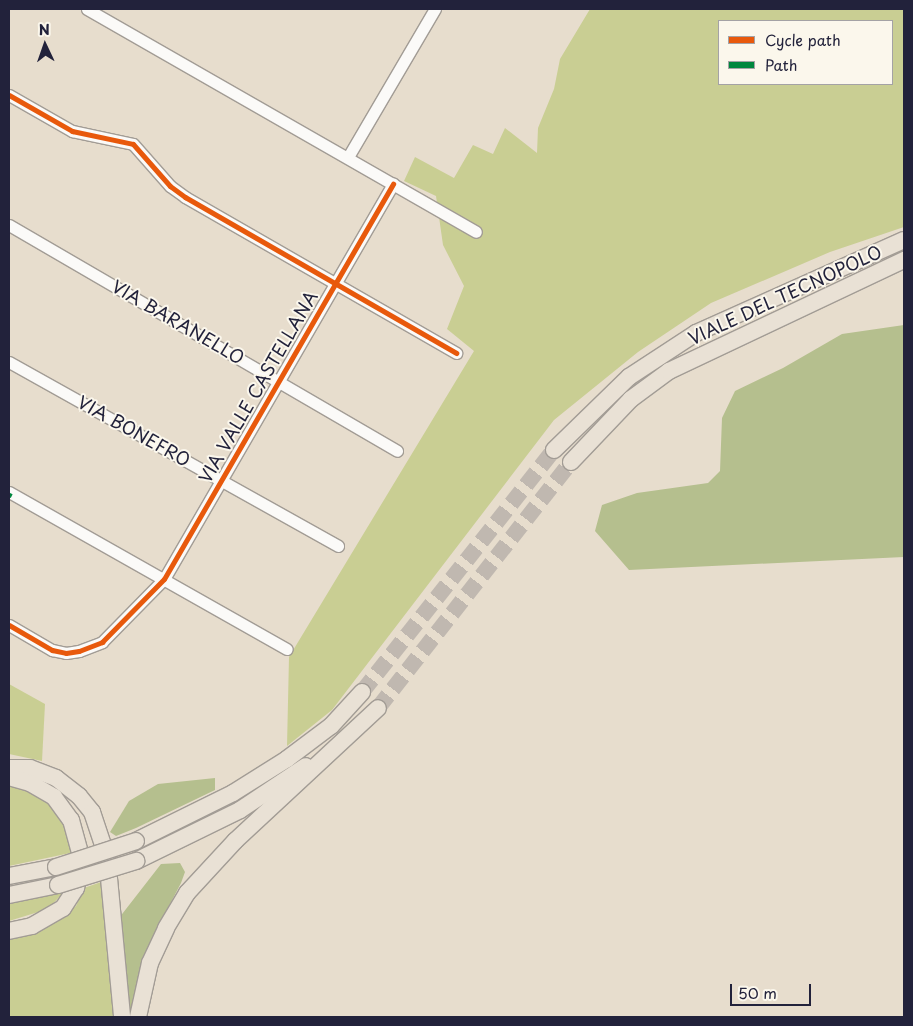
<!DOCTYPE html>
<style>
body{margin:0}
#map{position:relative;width:913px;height:1026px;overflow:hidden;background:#e7ddcd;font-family:"Playpen Sans",sans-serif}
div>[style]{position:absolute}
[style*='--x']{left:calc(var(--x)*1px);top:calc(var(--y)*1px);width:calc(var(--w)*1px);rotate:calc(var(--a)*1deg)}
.green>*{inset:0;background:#c9ce93}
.forest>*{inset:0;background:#b5bf8e}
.highway-tunnel>*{height:16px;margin-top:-8px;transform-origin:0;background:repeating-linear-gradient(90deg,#c0b8b0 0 16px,transparent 0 24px)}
.roads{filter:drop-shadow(1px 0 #a29c95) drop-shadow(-1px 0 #a29c95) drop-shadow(0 1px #a29c95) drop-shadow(0 -1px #a29c95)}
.minor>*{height:11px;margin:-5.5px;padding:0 5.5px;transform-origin:5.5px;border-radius:5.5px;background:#fbfaf8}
.highway>*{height:16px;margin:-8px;padding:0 8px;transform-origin:8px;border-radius:8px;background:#e9e1d5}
.bridges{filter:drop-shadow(1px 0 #a29c95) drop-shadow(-1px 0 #a29c95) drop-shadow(0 1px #a29c95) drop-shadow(0 -1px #a29c95)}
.highway-bridge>*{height:16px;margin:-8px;padding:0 8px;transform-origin:8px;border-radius:8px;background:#e9e1d5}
.quiet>*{height:4px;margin-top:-2px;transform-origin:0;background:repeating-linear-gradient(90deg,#00873e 0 8px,transparent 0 12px)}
.cycleway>*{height:5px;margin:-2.5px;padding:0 2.5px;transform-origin:2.5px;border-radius:2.5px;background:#e8590c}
span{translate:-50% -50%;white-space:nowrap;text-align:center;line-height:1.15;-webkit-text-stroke:4px #fbf7ec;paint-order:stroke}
.street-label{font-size:18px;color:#22223b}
.frame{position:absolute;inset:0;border:10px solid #22223b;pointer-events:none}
.legend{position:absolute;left:718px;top:20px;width:175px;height:65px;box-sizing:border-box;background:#fbf7ec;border:1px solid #a4a2a5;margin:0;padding:6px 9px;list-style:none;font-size:15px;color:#22223b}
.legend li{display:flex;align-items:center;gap:10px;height:25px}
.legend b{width:25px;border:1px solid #a4a2a5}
.north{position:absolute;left:20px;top:20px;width:50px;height:50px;-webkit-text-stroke:4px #fbf7ec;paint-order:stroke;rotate:357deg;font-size:14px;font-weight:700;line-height:20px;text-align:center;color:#22223b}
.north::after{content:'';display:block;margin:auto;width:18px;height:22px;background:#22223b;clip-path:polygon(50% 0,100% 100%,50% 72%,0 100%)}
.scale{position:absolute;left:730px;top:984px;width:81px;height:22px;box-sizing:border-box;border:2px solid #22223b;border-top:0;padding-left:6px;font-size:15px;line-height:18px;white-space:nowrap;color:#22223b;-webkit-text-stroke:4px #fbf7ec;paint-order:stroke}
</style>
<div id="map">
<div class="green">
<i style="clip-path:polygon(evenodd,590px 9px,904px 9px,904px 227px,830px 252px,711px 303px,638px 352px,554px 420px,332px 710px,287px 746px,289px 657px,474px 351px,447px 329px,464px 286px,443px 245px,436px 196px,404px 181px,415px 157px,454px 178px,473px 145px,493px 154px,505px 128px,537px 153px,538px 128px,554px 89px,560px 59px,590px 9px,719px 21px,892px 21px,892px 84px,719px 84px,719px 21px)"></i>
<i style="clip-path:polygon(9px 684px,45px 704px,42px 761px,9px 754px)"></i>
<i style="clip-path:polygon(9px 786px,44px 797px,63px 817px,75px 852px,9px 866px)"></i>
<i style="clip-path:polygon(104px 881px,117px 1017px,9px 1017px,9px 936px,39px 930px,53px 923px,76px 906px,84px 888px)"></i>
<i style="clip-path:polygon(63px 893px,48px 909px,9px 921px,9px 901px)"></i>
</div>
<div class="forest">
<i style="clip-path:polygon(904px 325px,904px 557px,629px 570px,595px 531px,602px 505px,637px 493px,708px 483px,720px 471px,722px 418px,735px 391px,783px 368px,842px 334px)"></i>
<i style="clip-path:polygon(215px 778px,215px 790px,136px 828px,116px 836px,110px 832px,129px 801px,158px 784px)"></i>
<i style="clip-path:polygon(180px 863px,185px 872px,181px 883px,157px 929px,131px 1017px,126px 1017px,119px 918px,161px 864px)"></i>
</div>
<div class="highway-tunnel">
<i style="--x:362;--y:692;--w:309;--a:-51.6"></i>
<i style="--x:378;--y:708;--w:313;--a:-51.9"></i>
</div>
<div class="roads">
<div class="minor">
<i style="--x:87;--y:9;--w:448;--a:29.8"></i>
<i style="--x:9;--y:95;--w:73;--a:29.7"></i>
<i style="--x:72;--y:131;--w:62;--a:12"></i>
<i style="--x:133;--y:144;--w:56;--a:48.6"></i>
<i style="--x:170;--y:186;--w:19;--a:36"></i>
<i style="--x:185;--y:197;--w:313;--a:29.9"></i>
<i style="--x:348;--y:157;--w:172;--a:-59.6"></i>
<i style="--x:9;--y:225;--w:449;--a:30.2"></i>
<i style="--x:9;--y:362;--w:377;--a:29.2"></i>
<i style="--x:9;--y:492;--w:319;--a:29.5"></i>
<i style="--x:9;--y:625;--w:50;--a:30.2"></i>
<i style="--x:52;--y:650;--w:14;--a:12"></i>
<i style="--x:66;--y:653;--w:13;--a:-9"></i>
<i style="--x:79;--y:651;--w:25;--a:-21"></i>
<i style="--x:102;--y:642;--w:88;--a:-45.5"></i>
<i style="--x:164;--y:579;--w:457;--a:-59.9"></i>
</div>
<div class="highway">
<i style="--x:554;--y:450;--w:105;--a:-44.2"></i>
<i style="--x:629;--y:377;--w:80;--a:-33.3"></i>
<i style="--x:696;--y:333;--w:228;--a:-24.1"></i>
<i style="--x:571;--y:462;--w:87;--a:-46.4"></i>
<i style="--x:631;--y:399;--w:47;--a:-36.4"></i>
<i style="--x:669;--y:371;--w:260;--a:-25.3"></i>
<i style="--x:9;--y:768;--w:21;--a:0"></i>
<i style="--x:30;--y:768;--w:28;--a:21"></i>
<i style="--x:56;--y:778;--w:29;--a:38"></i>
<i style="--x:79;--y:796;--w:21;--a:51"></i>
<i style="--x:92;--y:812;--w:47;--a:71.6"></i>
<i style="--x:107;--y:857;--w:161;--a:84.6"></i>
<i style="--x:9;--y:777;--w:22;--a:16"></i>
<i style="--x:30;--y:783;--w:28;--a:30"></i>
<i style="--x:54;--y:797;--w:29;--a:54"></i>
<i style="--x:71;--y:820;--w:41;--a:74.6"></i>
<i style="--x:82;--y:860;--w:29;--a:102"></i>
<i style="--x:76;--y:888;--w:24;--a:123"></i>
<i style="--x:63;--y:908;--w:36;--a:150"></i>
<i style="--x:32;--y:926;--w:24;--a:168"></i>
<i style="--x:136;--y:841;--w:108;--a:-26.3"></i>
<i style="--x:233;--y:793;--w:64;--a:-32.2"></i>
<i style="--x:287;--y:759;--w:55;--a:-36.9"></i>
<i style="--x:331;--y:726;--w:46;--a:-47.6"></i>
<i style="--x:136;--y:861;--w:116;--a:-26.1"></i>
<i style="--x:240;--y:810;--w:79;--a:-33.7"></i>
<i style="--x:9;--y:876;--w:48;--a:-10.8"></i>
<i style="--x:9;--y:895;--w:50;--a:-11.5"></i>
<i style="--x:138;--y:1017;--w:55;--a:-77.5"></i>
<i style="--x:150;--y:963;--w:38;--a:-65"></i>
<i style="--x:166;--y:928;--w:41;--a:-59"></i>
<i style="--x:187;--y:893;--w:71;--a:-47.3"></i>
<i style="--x:235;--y:841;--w:195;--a:-42.9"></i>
</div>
</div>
<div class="bridges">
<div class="highway-bridge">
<i style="--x:56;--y:867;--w:84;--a:-18"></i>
<i style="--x:58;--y:885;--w:82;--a:-17.1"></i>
</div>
</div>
<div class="quiet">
<i style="--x:9;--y:497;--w:4;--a:-63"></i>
</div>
<div class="cycleway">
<i style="--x:9;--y:95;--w:73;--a:29.7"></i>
<i style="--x:72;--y:131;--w:62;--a:12"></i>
<i style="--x:133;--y:144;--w:56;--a:48.6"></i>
<i style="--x:170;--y:186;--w:19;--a:36"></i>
<i style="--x:185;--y:197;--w:313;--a:29.9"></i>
<i style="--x:9;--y:625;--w:50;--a:30.2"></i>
<i style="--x:52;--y:650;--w:14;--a:12"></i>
<i style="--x:66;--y:653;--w:13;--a:-9"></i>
<i style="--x:79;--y:651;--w:25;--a:-21"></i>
<i style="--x:102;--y:642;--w:88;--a:-45.5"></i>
<i style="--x:164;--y:579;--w:457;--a:-59.9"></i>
</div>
<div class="street-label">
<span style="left:785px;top:295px;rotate:-25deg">VIALE DEL TECNOPOLO</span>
<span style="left:178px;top:322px;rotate:30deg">VIA BARANELLO</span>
<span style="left:258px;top:387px;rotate:-60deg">VIA VALLE CASTELLANA</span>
<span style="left:134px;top:431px;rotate:29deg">VIA BONEFRO</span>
</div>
<div class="frame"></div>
<ul class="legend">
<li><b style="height:6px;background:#e8590c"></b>Cycle path</li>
<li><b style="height:6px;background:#00873e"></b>Path</li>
</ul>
<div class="north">N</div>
<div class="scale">50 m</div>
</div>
